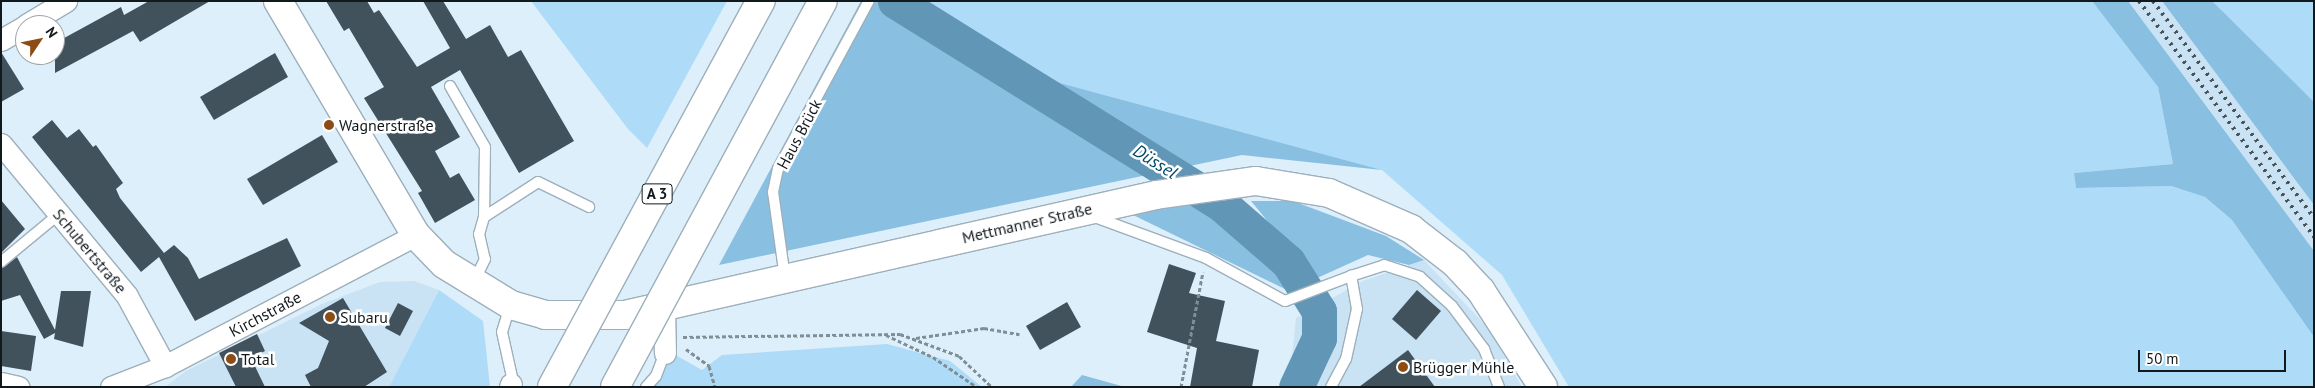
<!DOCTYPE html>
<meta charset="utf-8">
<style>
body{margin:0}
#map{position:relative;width:2315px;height:388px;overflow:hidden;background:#dceffb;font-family:"PT Sans",sans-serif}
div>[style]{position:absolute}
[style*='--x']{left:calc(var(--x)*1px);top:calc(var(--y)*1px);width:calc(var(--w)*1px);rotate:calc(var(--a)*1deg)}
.built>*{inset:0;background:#c9e3f5}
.green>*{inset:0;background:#aedbf7}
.forest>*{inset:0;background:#89bfe1}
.river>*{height:35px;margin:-17.5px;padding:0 17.5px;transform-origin:17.5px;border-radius:17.5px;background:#6296b7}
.building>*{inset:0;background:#42525d}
.path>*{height:3px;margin-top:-1.5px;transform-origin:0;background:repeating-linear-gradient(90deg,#808e96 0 4px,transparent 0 6.5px)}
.roads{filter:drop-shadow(1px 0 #9dafba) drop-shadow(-1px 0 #9dafba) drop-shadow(0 1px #9dafba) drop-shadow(0 -1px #9dafba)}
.lane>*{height:10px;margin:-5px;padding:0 5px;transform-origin:5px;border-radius:5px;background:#fff}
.street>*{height:21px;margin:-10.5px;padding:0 10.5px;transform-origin:10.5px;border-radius:10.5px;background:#fff}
.secondary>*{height:28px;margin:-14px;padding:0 14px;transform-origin:14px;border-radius:14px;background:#fff}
.rail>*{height:4px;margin-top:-2px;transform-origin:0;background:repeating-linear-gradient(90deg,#485258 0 2.5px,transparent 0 7.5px)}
.bridges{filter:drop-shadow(1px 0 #9dafba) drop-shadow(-1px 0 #9dafba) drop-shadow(0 1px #9dafba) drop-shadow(0 -1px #9dafba)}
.highway-bridge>*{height:28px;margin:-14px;padding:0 14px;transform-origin:14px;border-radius:14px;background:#fff}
.dots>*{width:14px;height:14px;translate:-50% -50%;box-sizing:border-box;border:2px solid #fff;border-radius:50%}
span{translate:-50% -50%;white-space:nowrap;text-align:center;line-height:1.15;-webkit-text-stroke:5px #fff;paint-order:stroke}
.shield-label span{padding:1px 4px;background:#fff;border:1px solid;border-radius:4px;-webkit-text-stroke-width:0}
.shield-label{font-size:15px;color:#12191d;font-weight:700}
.poi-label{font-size:16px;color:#12191d}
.left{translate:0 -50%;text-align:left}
.street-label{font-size:16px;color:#12191d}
.water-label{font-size:18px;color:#004868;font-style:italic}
.frame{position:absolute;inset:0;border:2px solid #12191d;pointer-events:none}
.north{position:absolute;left:15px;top:15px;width:50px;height:50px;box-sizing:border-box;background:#fff;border:1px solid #a0a3a5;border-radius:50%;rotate:56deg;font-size:14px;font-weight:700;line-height:20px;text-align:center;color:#12191d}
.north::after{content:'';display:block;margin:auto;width:18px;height:22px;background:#8c4c13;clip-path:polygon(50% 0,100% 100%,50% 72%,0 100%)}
.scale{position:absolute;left:2138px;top:350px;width:148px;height:22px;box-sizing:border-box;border:2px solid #12191d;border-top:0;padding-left:6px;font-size:15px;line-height:18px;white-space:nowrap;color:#12191d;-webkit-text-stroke:4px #fff;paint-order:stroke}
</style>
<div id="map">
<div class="built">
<i style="clip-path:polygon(2128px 1px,2162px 1px,2314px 205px,2314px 251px)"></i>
<i style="clip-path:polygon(1424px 260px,1488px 328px,1522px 387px,1289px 387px,1296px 318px,1363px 281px)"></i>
<i style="clip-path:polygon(414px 281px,439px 290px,389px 387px,165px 387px,186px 371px,322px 304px,380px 282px)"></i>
</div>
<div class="green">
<i style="clip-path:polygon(531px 1px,727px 1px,647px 148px,628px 129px)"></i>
<i style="clip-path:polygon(916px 1px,2092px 1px,2158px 87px,2173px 164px,2074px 173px,2076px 188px,2171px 186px,2205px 197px,2232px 220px,2314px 337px,2314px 387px,1569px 387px,1502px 275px,1382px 170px,1060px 83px)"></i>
<i style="clip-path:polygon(2212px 1px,2314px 1px,2314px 102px,2215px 7px)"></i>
<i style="clip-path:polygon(439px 290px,483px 321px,490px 387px,389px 387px)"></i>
<i style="clip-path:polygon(887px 344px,950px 361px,982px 387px,654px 387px,672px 353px,702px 370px,722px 355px)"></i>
</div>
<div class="forest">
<i style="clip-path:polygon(861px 1px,916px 1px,1060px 83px,1382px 170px,1242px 155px,719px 265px)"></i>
<i style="clip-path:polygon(2092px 1px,2128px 1px,2314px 251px,2314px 337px,2232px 220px,2205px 197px,2171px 186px,2076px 188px,2074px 173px,2173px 164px,2158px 87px)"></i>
<i style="clip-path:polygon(2162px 1px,2212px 1px,2314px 102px,2314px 205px)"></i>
<i style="clip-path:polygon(1200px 200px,1287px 278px,1293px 293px,1127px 212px)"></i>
<i style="clip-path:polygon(1251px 201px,1293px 201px,1386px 236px,1424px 260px,1409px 265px,1368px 255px,1315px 279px)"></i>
<i style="clip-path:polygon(1082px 375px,1125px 387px,1071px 387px)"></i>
</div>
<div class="river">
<i style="--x:895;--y:1;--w:383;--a:31.9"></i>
<i style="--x:1220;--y:203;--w:90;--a:40.9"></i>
<i style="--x:1288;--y:262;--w:58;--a:57.7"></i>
<i style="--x:1319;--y:311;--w:27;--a:90"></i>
<i style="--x:1319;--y:338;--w:54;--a:115.1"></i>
</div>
<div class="building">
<i style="clip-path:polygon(149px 1px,210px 1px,140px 42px,133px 31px,55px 73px,55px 43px,121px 7px,124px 15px)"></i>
<i style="clip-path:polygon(326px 1px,367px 1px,374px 13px,379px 10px,417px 67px,450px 48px,423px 1px,443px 1px,466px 39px,490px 25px,508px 57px,521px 50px,574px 141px,519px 173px,460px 70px,431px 87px,460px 137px,435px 151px,450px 178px,459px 173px,475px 200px,435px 223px,418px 193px,422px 191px,364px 98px,384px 87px,349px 28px,344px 31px)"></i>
<i style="clip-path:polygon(1px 52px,24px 89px,1px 102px)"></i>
<i style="clip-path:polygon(275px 53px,288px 77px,214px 120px,200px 97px)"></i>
<i style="clip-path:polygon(52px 120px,67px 138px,79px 129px,93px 147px,96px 145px,123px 183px,116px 189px,120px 198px,164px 253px,174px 245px,188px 258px,199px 279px,287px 238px,301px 266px,195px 321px,159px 257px,141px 272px,32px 137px)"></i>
<i style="clip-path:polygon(322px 135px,338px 162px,263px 205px,247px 179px)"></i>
<i style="clip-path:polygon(1px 200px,25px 229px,1px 253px)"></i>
<i style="clip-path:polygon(17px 257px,55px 330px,61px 291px,91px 291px,83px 347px,54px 339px,55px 333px,44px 339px,20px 295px,1px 301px,1px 269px)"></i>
<i style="clip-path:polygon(1169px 264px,1196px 273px,1189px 293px,1225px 301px,1216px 341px,1259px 350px,1252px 387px,1190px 387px,1197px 348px,1147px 332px)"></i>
<i style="clip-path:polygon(1417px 290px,1441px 311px,1416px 340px,1392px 319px)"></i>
<i style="clip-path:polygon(343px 298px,387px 372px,364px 387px,311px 387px,305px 375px,318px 368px,329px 341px,299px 323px)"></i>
<i style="clip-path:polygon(1067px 302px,1081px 327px,1040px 350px,1026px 326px)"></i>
<i style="clip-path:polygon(398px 303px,413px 311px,400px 336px,385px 328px)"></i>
<i style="clip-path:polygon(1px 331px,36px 336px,31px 371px,1px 366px)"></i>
<i style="clip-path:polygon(257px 334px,265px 351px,251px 358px,265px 387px,236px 387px,219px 353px)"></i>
<i style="clip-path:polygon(1408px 350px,1435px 387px,1359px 387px)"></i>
</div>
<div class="path">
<i style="--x:886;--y:335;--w:52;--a:25.1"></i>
<i style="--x:933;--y:357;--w:53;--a:34.3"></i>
<i style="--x:683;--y:337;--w:217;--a:-0.8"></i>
<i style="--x:900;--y:334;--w:63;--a:20.4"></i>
<i style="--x:959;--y:356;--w:45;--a:43.2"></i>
<i style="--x:916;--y:338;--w:69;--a:-8.4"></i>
<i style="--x:984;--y:328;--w:36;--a:10"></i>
<i style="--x:686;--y:349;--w:29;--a:36"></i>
<i style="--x:709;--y:366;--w:22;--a:74"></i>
<i style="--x:1181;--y:387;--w:117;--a:-79.2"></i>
</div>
<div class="roads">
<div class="lane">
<i style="--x:450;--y:86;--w:70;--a:60.2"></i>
<i style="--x:485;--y:147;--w:70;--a:90.8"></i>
<i style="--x:484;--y:217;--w:18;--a:106"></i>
<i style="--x:479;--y:234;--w:26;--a:77"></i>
<i style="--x:485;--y:259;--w:25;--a:116"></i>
<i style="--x:1092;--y:216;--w:121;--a:20.2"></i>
<i style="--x:1206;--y:258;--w:90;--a:28.6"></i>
<i style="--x:1285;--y:301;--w:71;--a:-20.7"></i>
<i style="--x:484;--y:217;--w:64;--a:-32.9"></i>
<i style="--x:538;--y:182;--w:57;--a:26.1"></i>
<i style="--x:1;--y:262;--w:75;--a:-39.6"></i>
<i style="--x:785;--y:278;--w:87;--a:-97.9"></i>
<i style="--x:773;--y:192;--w:24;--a:-78"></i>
<i style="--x:778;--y:169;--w:191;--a:-61.6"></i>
<i style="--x:510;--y:306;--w:27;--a:107"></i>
<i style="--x:502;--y:332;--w:55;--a:77.5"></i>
<i style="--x:646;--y:387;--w:15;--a:-48"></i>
<i style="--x:656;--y:376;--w:25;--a:-69"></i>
<i style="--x:1331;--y:387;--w:32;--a:-62"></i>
<i style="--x:1346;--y:359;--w:51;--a:-77.6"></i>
<i style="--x:1357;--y:309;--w:34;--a:-100"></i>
<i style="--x:1351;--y:276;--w:35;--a:-18"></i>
<i style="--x:1384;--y:265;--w:38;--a:18"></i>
<i style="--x:1420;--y:277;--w:43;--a:42.2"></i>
<i style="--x:1452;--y:306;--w:54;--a:53.3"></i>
<i style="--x:1484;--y:349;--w:41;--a:68.5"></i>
</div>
<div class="street">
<i style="--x:26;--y:25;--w:47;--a:-31"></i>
<i style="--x:1;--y:40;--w:28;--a:-30"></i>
<i style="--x:1;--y:144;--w:197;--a:50.3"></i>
<i style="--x:127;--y:296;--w:80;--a:61.5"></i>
<i style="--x:664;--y:307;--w:46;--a:88.8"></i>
<i style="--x:1;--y:383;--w:18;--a:13"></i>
<i style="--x:111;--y:387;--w:58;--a:-21.3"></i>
<i style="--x:165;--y:366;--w:283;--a:-27.6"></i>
<i style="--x:510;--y:387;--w:3;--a:-72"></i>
</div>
<div class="secondary">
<i style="--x:278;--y:1;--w:272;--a:59.5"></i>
<i style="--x:416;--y:235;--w:40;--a:46"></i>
<i style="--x:444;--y:264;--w:79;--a:31.5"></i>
<i style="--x:511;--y:305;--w:35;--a:16"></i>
<i style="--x:545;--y:315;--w:80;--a:0"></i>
<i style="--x:625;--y:315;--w:544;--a:-12.73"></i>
<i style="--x:1156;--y:195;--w:101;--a:-8"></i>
<i style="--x:1256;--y:181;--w:74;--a:9.3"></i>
<i style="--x:1329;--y:193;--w:90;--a:23.7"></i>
<i style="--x:1411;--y:229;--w:56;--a:37.7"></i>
<i style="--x:1455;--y:263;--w:38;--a:47"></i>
<i style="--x:1481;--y:291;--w:114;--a:57.1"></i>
</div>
</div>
<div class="rail">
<i style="--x:2139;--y:1;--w:294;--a:53.4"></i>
<i style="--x:2153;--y:1;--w:270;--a:53.4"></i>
</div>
<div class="bridges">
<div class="highway-bridge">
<i style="--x:552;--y:387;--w:439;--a:-61.6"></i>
<i style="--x:615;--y:387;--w:438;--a:-61.7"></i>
</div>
</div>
<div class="dots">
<i style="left:329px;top:125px;background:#8c4c13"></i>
<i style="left:330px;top:317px;background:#8c4c13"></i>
<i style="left:231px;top:359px;background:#8c4c13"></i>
<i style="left:1403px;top:367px;background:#8c4c13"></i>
</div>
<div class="shield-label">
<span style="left:657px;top:194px">A 3</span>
</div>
<div class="poi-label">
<span class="left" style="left:339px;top:125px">Wagnerstraße</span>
<span class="left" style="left:340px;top:317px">Subaru</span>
<span class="left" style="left:241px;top:359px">Total</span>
<span class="left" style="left:1413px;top:367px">Brügger Mühle</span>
</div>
<div class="street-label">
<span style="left:799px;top:134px;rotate:-62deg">Haus Brück</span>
<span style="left:1027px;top:223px;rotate:-13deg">Mettmanner Straße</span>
<span style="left:90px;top:251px;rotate:50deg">Schubertstraße</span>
<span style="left:265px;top:314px;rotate:-28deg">Kirchstraße</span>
</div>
<div class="water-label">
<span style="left:1155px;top:162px;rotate:32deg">Düssel</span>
</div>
<div class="frame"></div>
<div class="north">N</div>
<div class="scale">50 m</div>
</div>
